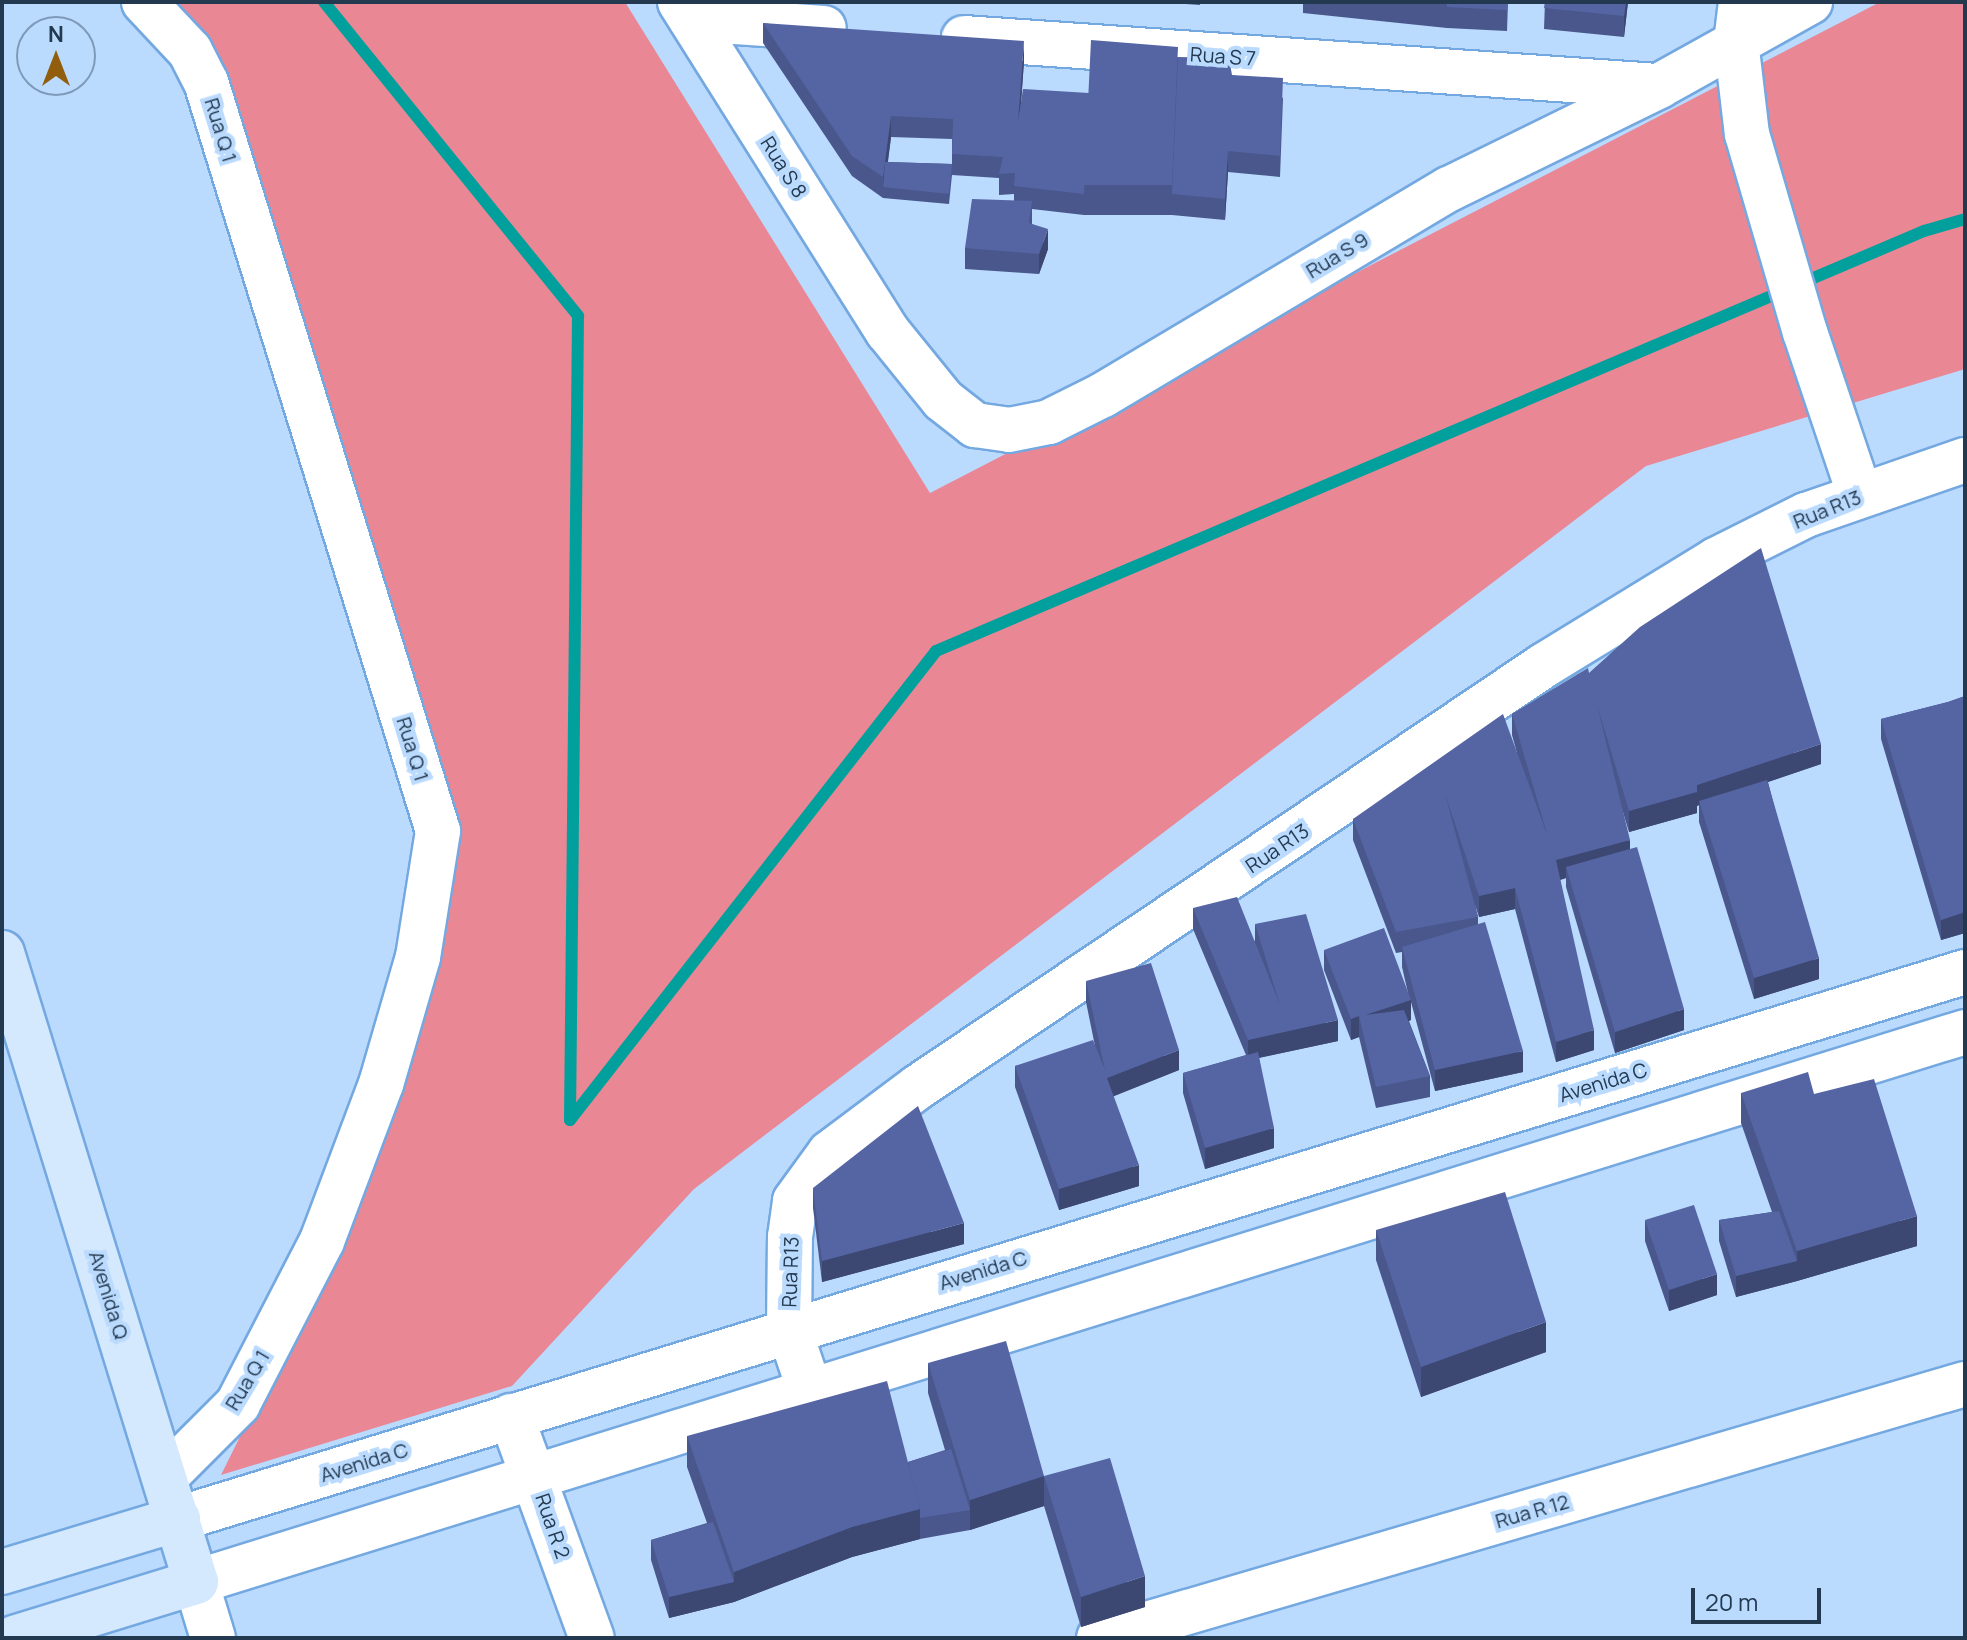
<!DOCTYPE html>
<style>
body{margin:0}
#map{position:relative;width:1967px;height:1640px;overflow:hidden;background:#badafe;font-family:Manrope,sans-serif}
div>[style]{position:absolute}
[style*='--x']{left:calc(var(--x)*1px);top:calc(var(--y)*1px);width:calc(var(--w)*1px);rotate:calc(var(--a)*1deg)}
.green>*{inset:0;background:#ea8795}
.stream>*{height:12px;margin:-6px;padding:0 6px;transform-origin:6px;border-radius:6px;background:#02a09d}
.roads{filter:drop-shadow(2px 0 #74a8e0) drop-shadow(-2px 0 #74a8e0) drop-shadow(0 2px #74a8e0) drop-shadow(0 -2px #74a8e0)}
.street>*{height:44px;margin:-22px;padding:0 22px;transform-origin:22px;border-radius:22px;background:#fff}
.secondary>*{height:44px;margin:-22px;padding:0 22px;transform-origin:22px;border-radius:22px;background:#d4e8fe}
.wall>*{inset:0;background:#49578c}
.shaded-wall>*{inset:0;background:#3c4772}
.building>*{inset:0;background:#5565a3}
span{translate:-50% -50%;white-space:nowrap;text-align:center;line-height:1.15;-webkit-text-stroke:8px #badafe;paint-order:stroke}
.street-label{font-size:20px;color:#233950}
.frame{position:absolute;inset:0;border:4px solid #233950;pointer-events:none}
.north{position:absolute;left:16px;top:16px;width:80px;height:80px;box-sizing:border-box;background:#badafe;border:2px solid #7e9ab8;border-radius:50%;rotate:0deg;font-size:22px;font-weight:700;line-height:32px;text-align:center;color:#233950}
.north::after{content:'';display:block;margin:auto;width:28px;height:36px;background:#905e0d;clip-path:polygon(50% 0,100% 100%,50% 72%,0 100%)}
.scale{position:absolute;left:1691px;top:1588px;width:130px;height:36px;box-sizing:border-box;border:4px solid #233950;border-top:0;padding-left:10px;font-size:24px;line-height:28px;white-space:nowrap;color:#233950;-webkit-text-stroke:6px #badafe;paint-order:stroke}
</style>
<div id="map">
<div class="green">
<i style="clip-path:polygon(176px 2px,625px 2px,930px 493px,1880px 2px,1965px 2px,1965px 369px,1646px 466px,694px 1189px,512px 1386px,221px 1475px,332px 1251px,395px 1089px,429px 745px,212px 43px)"></i>
</div>
<div class="stream">
<i style="--x:324;--y:2;--w:404;--a:51"></i>
<i style="--x:578;--y:316;--w:804;--a:90.57"></i>
<i style="--x:570;--y:1120;--w:595;--a:-52.03"></i>
<i style="--x:936;--y:651;--w:1074;--a:-23.03"></i>
<i style="--x:1924;--y:231;--w:43;--a:-16.3"></i>
</div>
<div class="roads">
<div class="street">
<i style="--x:144;--y:2;--w:67;--a:46.8"></i>
<i style="--x:190;--y:51;--w:35;--a:63"></i>
<i style="--x:206;--y:82;--w:784;--a:72.79"></i>
<i style="--x:438;--y:831;--w:128;--a:99"></i>
<i style="--x:418;--y:957;--w:132;--a:106.2"></i>
<i style="--x:381;--y:1084;--w:168;--a:110.6"></i>
<i style="--x:322;--y:1241;--w:183;--a:117.3"></i>
<i style="--x:238;--y:1404;--w:103;--a:135"></i>
<i style="--x:680;--y:2;--w:390;--a:57.8"></i>
<i style="--x:888;--y:332;--w:87;--a:51"></i>
<i style="--x:943;--y:400;--w:41;--a:38"></i>
<i style="--x:975;--y:425;--w:34;--a:8"></i>
<i style="--x:1009;--y:430;--w:41;--a:-11.3"></i>
<i style="--x:1049;--y:422;--w:60;--a:-26.6"></i>
<i style="--x:1103;--y:395;--w:403;--a:-30.8"></i>
<i style="--x:1449;--y:189;--w:234;--a:-26.1"></i>
<i style="--x:1659;--y:86;--w:173;--a:-29.1"></i>
<i style="--x:1741;--y:2;--w:39;--a:97"></i>
<i style="--x:1736;--y:41;--w:94;--a:83.3"></i>
<i style="--x:1747;--y:134;--w:206;--a:73.7"></i>
<i style="--x:1805;--y:332;--w:172;--a:71.4"></i>
<i style="--x:691;--y:19;--w:133;--a:3.9"></i>
<i style="--x:964;--y:38;--w:696;--a:3.96"></i>
<i style="--x:810;--y:1391;--w:65;--a:-108.7"></i>
<i style="--x:789;--y:1329;--w:92;--a:-89.4"></i>
<i style="--x:790;--y:1237;--w:36;--a:-82"></i>
<i style="--x:795;--y:1201;--w:59;--a:-53.9"></i>
<i style="--x:830;--y:1153;--w:110;--a:-36.9"></i>
<i style="--x:918;--y:1087;--w:754;--a:-33.96"></i>
<i style="--x:1543;--y:666;--w:203;--a:-31.5"></i>
<i style="--x:1716;--y:560;--w:101;--a:-26.6"></i>
<i style="--x:1806;--y:515;--w:168;--a:-19.1"></i>
<i style="--x:511;--y:1416;--w:236;--a:70"></i>
<i style="--x:178;--y:1519;--w:1869;--a:-17.02"></i>
<i style="--x:213;--y:1638;--w:59;--a:-106.9"></i>
<i style="--x:196;--y:1582;--w:1853;--a:-17.27"></i>
<i style="--x:1099;--y:1638;--w:902;--a:-16.35"></i>
</div>
<div class="secondary">
<i style="--x:2;--y:953;--w:658;--a:72.86"></i>
<i style="--x:196;--y:1582;--w:190;--a:162.9"></i>
<i style="--x:2;--y:1572;--w:184;--a:-16.8"></i>
</div>
</div>
<div class="wall">
<i style="clip-path:polygon(1171px 2px,1200px 2px,1200px 5px,1171px 3px)"></i>
<i style="clip-path:polygon(1303px 2px,1508px 2px,1507px 31px,1447px 28px,1303px 13px)"></i>
<i style="clip-path:polygon(1545px 2px,1628px 2px,1624px 37px,1544px 29px)"></i>
<i style="clip-path:polygon(evenodd,763px 23px,1024px 61px,1021px 104px,1089px 93px,1178px 57px,1232px 75px,1283px 98px,1280px 177px,1228px 172px,1225px 220px,1172px 215px,1084px 215px,1032px 209px,1032px 224px,1048px 249px,1039px 274px,965px 269px,965px 248px,1014px 201px,1014px 194px,999px 195px,999px 178px,952px 175px,949px 204px,883px 198px,852px 176px,763px 43px,763px 23px,891px 137px,952px 139px,952px 164px,888px 162px,891px 137px)"></i>
<i style="clip-path:polygon(1589px 673px,1821px 764px,1768px 782px,1819px 979px,1754px 999px,1699px 822px,1699px 805px,1697px 806px,1697px 813px,1629px 832px,1622px 809px,1630px 849px,1684px 1030px,1615px 1053px,1566px 887px,1566px 878px,1560px 880px,1594px 1050px,1556px 1062px,1515px 909px,1479px 917px,1475px 905px,1478px 917px,1478px 924px,1523px 1072px,1435px 1091px,1411px 1002px,1411px 1020px,1409px 1021px,1430px 1076px,1430px 1097px,1376px 1108px,1359px 1037px,1351px 1040px,1324px 970px,1324px 950px,1408px 993px,1402px 967px,1402px 952px,1396px 953px,1353px 840px,1353px 819px,1517px 753px,1512px 735px,1512px 714px)"></i>
<i style="clip-path:polygon(1965px 696px,1965px 933px,1941px 940px,1881px 739px,1881px 719px,1948px 702px)"></i>
<i style="clip-path:polygon(1193px 908px,1255px 941px,1255px 924px,1338px 1041px,1259px 1058px,1274px 1148px,1205px 1169px,1183px 1093px,1183px 1073px,1246px 1055px,1193px 929px)"></i>
<i style="clip-path:polygon(1086px 981px,1179px 1070px,1113px 1096px,1139px 1186px,1059px 1210px,1015px 1087px,1015px 1066px,1095px 1046px,1086px 1002px)"></i>
<i style="clip-path:polygon(1741px 1093px,1814px 1094px,1917px 1246px,1797px 1281px,1736px 1297px,1719px 1241px,1719px 1220px,1772px 1212px,1741px 1123px)"></i>
<i style="clip-path:polygon(813px 1188px,964px 1244px,822px 1282px,813px 1208px)"></i>
<i style="clip-path:polygon(1645px 1220px,1717px 1295px,1669px 1311px,1645px 1241px)"></i>
<i style="clip-path:polygon(1376px 1230px,1546px 1352px,1421px 1397px,1376px 1260px)"></i>
<i style="clip-path:polygon(928px 1363px,1044px 1476px,1145px 1607px,1081px 1627px,1044px 1506px,970px 1530px,920px 1539px,852px 1557px,734px 1602px,669px 1618px,651px 1560px,651px 1540px,707px 1523px,687px 1467px,687px 1436px,908px 1462px,945px 1450px,928px 1393px)"></i>
</div>
<div class="shaded-wall">
<i style="clip-path:polygon(1626px 2px,1628px 2px,1624px 37px,1624px 16px)"></i>
<i style="clip-path:polygon(1024px 41px,1024px 61px,1018px 142px,1018px 122px)"></i>
<i style="clip-path:polygon(891px 116px,891px 137px,884px 188px,883px 187px,883px 177px)"></i>
<i style="clip-path:polygon(1228px 151px,1228px 172px,1225px 220px,1225px 199px)"></i>
<i style="clip-path:polygon(1048px 229px,1048px 249px,1039px 274px,1039px 254px)"></i>
<i style="clip-path:polygon(1821px 744px,1821px 764px,1700px 805px,1699px 801px,1699px 805px,1697px 806px,1697px 813px,1629px 832px,1629px 811px,1697px 785px)"></i>
<i style="clip-path:polygon(1630px 840px,1630px 861px,1566px 867px,1566px 878px,1556px 881px,1556px 860px)"></i>
<i style="clip-path:polygon(1515px 888px,1515px 909px,1479px 917px,1479px 896px)"></i>
<i style="clip-path:polygon(1965px 912px,1965px 933px,1941px 940px,1941px 920px)"></i>
<i style="clip-path:polygon(1819px 958px,1819px 979px,1754px 999px,1754px 978px)"></i>
<i style="clip-path:polygon(1411px 1000px,1411px 1020px,1365px 1036px,1365px 1015px)"></i>
<i style="clip-path:polygon(1684px 1009px,1684px 1030px,1615px 1053px,1615px 1032px)"></i>
<i style="clip-path:polygon(1359px 1016px,1359px 1037px,1351px 1040px,1351px 1019px)"></i>
<i style="clip-path:polygon(1338px 1020px,1338px 1041px,1248px 1060px,1248px 1040px)"></i>
<i style="clip-path:polygon(1594px 1030px,1594px 1050px,1556px 1062px,1556px 1042px)"></i>
<i style="clip-path:polygon(1179px 1050px,1179px 1070px,1107px 1099px,1107px 1078px)"></i>
<i style="clip-path:polygon(1523px 1051px,1523px 1072px,1435px 1091px,1435px 1070px)"></i>
<i style="clip-path:polygon(1274px 1128px,1274px 1148px,1205px 1169px,1205px 1148px)"></i>
<i style="clip-path:polygon(1139px 1165px,1139px 1186px,1059px 1210px,1059px 1189px)"></i>
<i style="clip-path:polygon(1917px 1216px,1917px 1246px,1797px 1281px,1736px 1297px,1736px 1276px,1797px 1261px,1797px 1251px)"></i>
<i style="clip-path:polygon(964px 1223px,964px 1244px,822px 1282px,822px 1261px)"></i>
<i style="clip-path:polygon(1717px 1274px,1717px 1295px,1669px 1311px,1669px 1290px)"></i>
<i style="clip-path:polygon(1546px 1322px,1546px 1352px,1421px 1397px,1421px 1367px)"></i>
<i style="clip-path:polygon(1044px 1476px,1044px 1506px,970px 1530px,970px 1500px)"></i>
<i style="clip-path:polygon(920px 1509px,920px 1539px,852px 1557px,734px 1602px,669px 1618px,669px 1597px,734px 1582px,734px 1572px,852px 1527px)"></i>
<i style="clip-path:polygon(1145px 1576px,1145px 1607px,1081px 1627px,1081px 1597px)"></i>
</div>
<div class="building">
<i style="clip-path:polygon(1447px 2px,1507px 2px,1507px 10px,1447px 7px)"></i>
<i style="clip-path:polygon(1545px 2px,1626px 2px,1624px 16px,1544px 8px)"></i>
<i style="clip-path:polygon(763px 23px,1024px 41px,1018px 122px,1023px 89px,1089px 93px,1084px 194px,1014px 186px,1015px 173px,999px 174px,1003px 157px,952px 154px,953px 119px,891px 116px,883px 177px,852px 156px)"></i>
<i style="clip-path:polygon(1091px 40px,1178px 47px,1172px 185px,1084px 185px)"></i>
<i style="clip-path:polygon(1178px 57px,1229px 58px,1232px 75px,1283px 78px,1280px 156px,1228px 151px,1225px 199px,1172px 194px)"></i>
<i style="clip-path:polygon(885px 162px,952px 164px,949px 194px,883px 187px)"></i>
<i style="clip-path:polygon(972px 199px,1032px 201px,1029px 223px,1048px 229px,1039px 254px,965px 248px)"></i>
<i style="clip-path:polygon(1761px 548px,1821px 744px,1697px 785px,1697px 792px,1629px 811px,1597px 705px,1630px 840px,1556px 860px,1594px 1030px,1556px 1042px,1515px 888px,1479px 896px,1445px 794px,1478px 917px,1396px 932px,1353px 819px,1503px 714px,1548px 837px,1512px 714px,1588px 668px,1589px 673px,1640px 627px)"></i>
<i style="clip-path:polygon(1965px 696px,1965px 912px,1941px 920px,1881px 719px,1948px 702px)"></i>
<i style="clip-path:polygon(1767px 780px,1819px 958px,1754px 978px,1699px 801px)"></i>
<i style="clip-path:polygon(1637px 847px,1684px 1009px,1615px 1032px,1566px 867px)"></i>
<i style="clip-path:polygon(1237px 897px,1280px 1005px,1255px 924px,1306px 914px,1338px 1020px,1248px 1040px,1193px 908px)"></i>
<i style="clip-path:polygon(1485px 922px,1523px 1051px,1435px 1070px,1402px 947px)"></i>
<i style="clip-path:polygon(1384px 928px,1411px 1000px,1365px 1015px,1404px 1010px,1430px 1076px,1376px 1087px,1359px 1016px,1351px 1019px,1324px 950px)"></i>
<i style="clip-path:polygon(1151px 963px,1179px 1050px,1107px 1078px,1139px 1165px,1059px 1189px,1015px 1066px,1093px 1040px,1105px 1070px,1086px 981px)"></i>
<i style="clip-path:polygon(1258px 1052px,1274px 1128px,1205px 1148px,1183px 1073px)"></i>
<i style="clip-path:polygon(1808px 1072px,1814px 1094px,1874px 1079px,1917px 1216px,1797px 1251px,1741px 1093px)"></i>
<i style="clip-path:polygon(918px 1106px,964px 1223px,822px 1261px,813px 1188px)"></i>
<i style="clip-path:polygon(1505px 1192px,1546px 1322px,1421px 1367px,1376px 1230px)"></i>
<i style="clip-path:polygon(1694px 1205px,1717px 1274px,1669px 1290px,1645px 1220px)"></i>
<i style="clip-path:polygon(1779px 1211px,1797px 1261px,1736px 1276px,1719px 1220px)"></i>
<i style="clip-path:polygon(1006px 1341px,1044px 1476px,970px 1500px,928px 1363px)"></i>
<i style="clip-path:polygon(887px 1381px,920px 1509px,852px 1527px,734px 1572px,687px 1436px)"></i>
<i style="clip-path:polygon(951px 1449px,970px 1510px,920px 1518px,920px 1509px,908px 1462px)"></i>
<i style="clip-path:polygon(1110px 1458px,1145px 1576px,1081px 1597px,1044px 1476px)"></i>
<i style="clip-path:polygon(713px 1522px,734px 1582px,669px 1597px,651px 1540px)"></i>
</div>
<div class="street-label">
<span style="left:1223px;top:56px;rotate:4deg">Rua S 7</span>
<span style="left:221px;top:130px;rotate:73deg">Rua Q 1</span>
<span style="left:784px;top:167px;rotate:58deg">Rua S 8</span>
<span style="left:1337px;top:255px;rotate:-31deg">Rua S 9</span>
<span style="left:1827px;top:509px;rotate:-22deg">Rua R13</span>
<span style="left:413px;top:749px;rotate:73deg">Rua Q 1</span>
<span style="left:1277px;top:848px;rotate:-34deg">Rua R13</span>
<span style="left:1603px;top:1082px;rotate:-17deg">Avenida C</span>
<span style="left:983px;top:1270px;rotate:-17deg">Avenida C</span>
<span style="left:790px;top:1272px;rotate:-88deg">Rua R13</span>
<span style="left:109px;top:1295px;rotate:73deg">Avenida Q</span>
<span style="left:247px;top:1380px;rotate:-59deg">Rua Q 1</span>
<span style="left:364px;top:1462px;rotate:-17deg">Avenida C</span>
<span style="left:1532px;top:1511px;rotate:-16deg">Rua R 12</span>
<span style="left:553px;top:1526px;rotate:71deg">Rua R 2</span>
</div>
<div class="frame"></div>
<div class="north">N</div>
<div class="scale">20 m</div>
</div>
